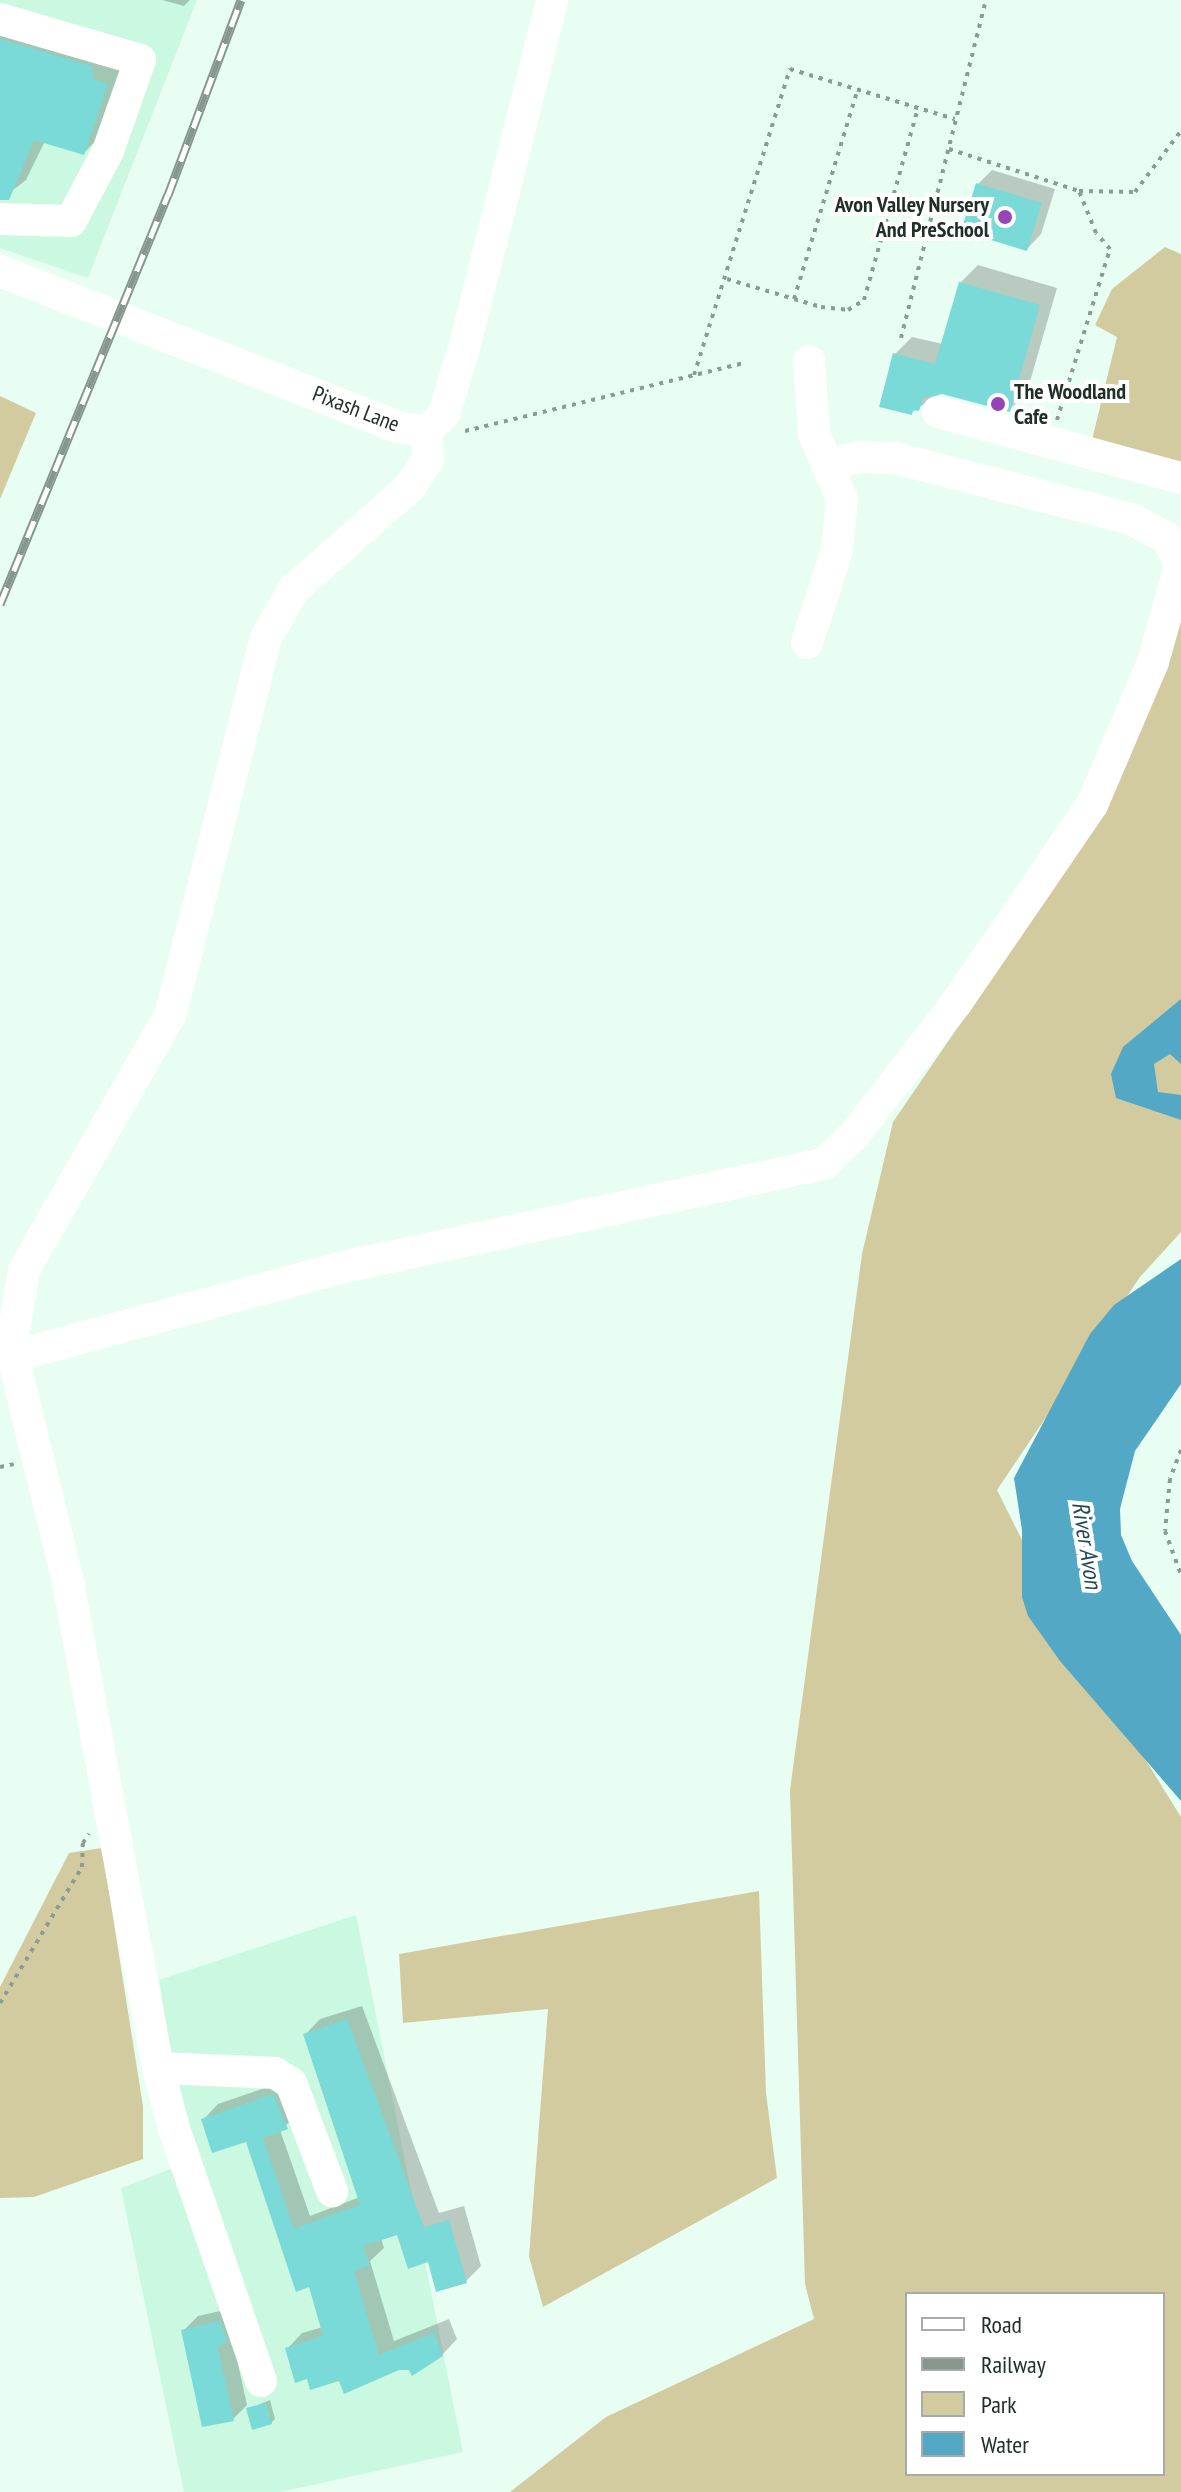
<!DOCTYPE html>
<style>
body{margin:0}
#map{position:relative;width:1181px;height:2492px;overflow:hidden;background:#e8fef2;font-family:"PT Sans Narrow",sans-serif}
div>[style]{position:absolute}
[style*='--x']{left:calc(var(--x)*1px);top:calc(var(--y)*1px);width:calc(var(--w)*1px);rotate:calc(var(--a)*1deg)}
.built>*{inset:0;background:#cbf8e1}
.green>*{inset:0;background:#d1cb9f}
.water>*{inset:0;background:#53a8c6}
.shadow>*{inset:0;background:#0003}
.building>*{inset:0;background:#79dad7}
.path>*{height:4px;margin-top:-2px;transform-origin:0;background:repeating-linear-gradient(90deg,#8a9c93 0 4px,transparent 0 10px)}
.minor>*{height:32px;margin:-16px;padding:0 16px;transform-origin:16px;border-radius:16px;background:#fff}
.rail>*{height:9px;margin-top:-4.5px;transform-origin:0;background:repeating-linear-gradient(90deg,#fff 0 18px,#86988e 0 36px);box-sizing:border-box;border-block:2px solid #86988e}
.dots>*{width:22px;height:22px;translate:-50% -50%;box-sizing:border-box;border:4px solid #fff;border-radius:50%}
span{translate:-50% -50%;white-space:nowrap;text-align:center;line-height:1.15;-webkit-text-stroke:8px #fff;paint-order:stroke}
.poi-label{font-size:22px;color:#212f28;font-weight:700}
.right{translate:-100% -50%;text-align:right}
.left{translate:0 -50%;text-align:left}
.street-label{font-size:22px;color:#212f28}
.water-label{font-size:24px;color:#224856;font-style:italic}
.legend{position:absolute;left:905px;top:2292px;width:260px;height:184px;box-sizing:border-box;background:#fff;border:2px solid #a6aca9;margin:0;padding:10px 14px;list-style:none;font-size:24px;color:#212f28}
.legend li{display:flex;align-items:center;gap:16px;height:40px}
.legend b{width:40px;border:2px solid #a6aca9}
</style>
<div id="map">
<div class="built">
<i style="clip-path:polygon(0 0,197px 0,88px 278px,0 248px)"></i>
<i style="clip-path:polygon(356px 1915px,463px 2452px,281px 2492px,184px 2492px,121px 2188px,189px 2162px,159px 1980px)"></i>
</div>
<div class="green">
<i style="clip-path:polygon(1165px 247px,1181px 254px,1181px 476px,1091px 444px,1117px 337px,1095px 325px,1112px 289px)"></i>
<i style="clip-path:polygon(0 396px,36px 413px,0 499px)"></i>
<i style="clip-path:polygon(evenodd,1181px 592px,1181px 1232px,1140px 1277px,997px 1490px,1075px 1646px,1181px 1817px,1181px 2492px,510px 2492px,606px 2417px,814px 2319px,805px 2284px,790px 1790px,862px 1254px,893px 1122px,1101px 818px,1181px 592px,907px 2294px,1163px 2294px,1163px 2474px,907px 2474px,907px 2294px)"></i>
<i style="clip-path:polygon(102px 1848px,143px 2106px,143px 2159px,34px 2197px,0 2198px,0 1987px,69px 1853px)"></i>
<i style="clip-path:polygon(759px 1891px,766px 2093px,777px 2178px,543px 2307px,529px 2256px,548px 2009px,403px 2023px,399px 1954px)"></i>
</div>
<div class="water">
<i style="clip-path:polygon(1181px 999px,1181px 1064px,1170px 1054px,1154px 1064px,1158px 1092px,1181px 1095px,1181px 1120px,1116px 1098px,1111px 1074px,1123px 1047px)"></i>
<i style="clip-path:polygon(1181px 1259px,1181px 1384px,1135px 1451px,1120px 1509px,1121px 1535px,1132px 1561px,1181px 1635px,1181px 1801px,1060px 1661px,1028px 1616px,1022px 1597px,1022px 1530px,1014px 1478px,1090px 1334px,1114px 1305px)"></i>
</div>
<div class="shadow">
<i style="clip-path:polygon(162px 0,190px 0,184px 6px)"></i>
<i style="clip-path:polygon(0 14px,125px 65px,102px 134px,84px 153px,45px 141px,26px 180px,0 200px)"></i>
<i style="clip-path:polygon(992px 170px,1055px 189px,1041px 234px,1027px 249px,978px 184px)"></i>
<i style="clip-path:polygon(978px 265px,1057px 288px,1027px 392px,1009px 410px,942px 392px,911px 413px,895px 354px,912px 337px,943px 344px,960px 283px)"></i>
<i style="clip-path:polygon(362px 2006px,439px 2213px,464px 2206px,481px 2266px,466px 2281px,429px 2260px,398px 2232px,381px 2238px,384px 2248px,370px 2261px,394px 2341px,449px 2319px,457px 2339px,442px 2355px,411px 2368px,340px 2379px,308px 2377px,287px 2349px,302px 2333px,323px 2327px,310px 2285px,247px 2139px,203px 2120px,218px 2104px,288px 2080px,302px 2112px,280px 2130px,310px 2216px,360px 2197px,305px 2035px,320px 2019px)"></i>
<i style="clip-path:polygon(234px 2308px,231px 2332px,247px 2405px,233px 2419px,184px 2330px,198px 2316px)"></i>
<i style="clip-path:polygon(270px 2400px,275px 2419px,271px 2423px,248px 2409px)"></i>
</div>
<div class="building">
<i style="clip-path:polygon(0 39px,92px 66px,93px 79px,108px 84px,84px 155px,34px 140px,9px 200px,0 200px)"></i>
<i style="clip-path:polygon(976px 183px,1042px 203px,1027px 251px,961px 231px)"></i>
<i style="clip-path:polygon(959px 282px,1040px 305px,1010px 412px,942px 394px,923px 398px,919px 411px,913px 410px,912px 415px,879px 407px,893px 353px,935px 364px)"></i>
<i style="clip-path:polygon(347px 2019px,424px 2227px,449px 2220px,467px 2283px,436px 2292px,428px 2262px,408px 2269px,397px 2235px,363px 2246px,370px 2265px,354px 2271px,379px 2355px,434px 2333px,443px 2356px,412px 2376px,409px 2370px,399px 2370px,344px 2394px,339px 2381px,310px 2390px,307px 2379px,295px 2383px,285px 2348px,323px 2336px,309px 2287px,296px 2292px,246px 2142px,212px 2153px,201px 2119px,273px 2094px,288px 2129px,263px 2138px,294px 2229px,360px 2205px,303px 2034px)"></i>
<i style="clip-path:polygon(220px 2321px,227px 2340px,218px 2348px,234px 2421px,202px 2427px,181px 2330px)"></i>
<i style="clip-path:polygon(266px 2403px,272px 2424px,252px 2430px,246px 2408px)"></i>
</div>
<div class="path">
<i style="--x:949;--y:149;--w:137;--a:17.9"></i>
<i style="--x:1079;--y:191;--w:56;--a:1"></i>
<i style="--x:1135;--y:192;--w:76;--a:-53"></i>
<i style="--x:727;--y:279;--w:98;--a:16.6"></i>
<i style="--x:821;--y:307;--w:27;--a:6"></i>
<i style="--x:848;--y:310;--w:19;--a:-32"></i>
<i style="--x:864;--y:300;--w:199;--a:-74.3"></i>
<i style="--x:794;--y:299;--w:220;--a:-73.1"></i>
<i style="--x:901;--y:338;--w:349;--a:-75.9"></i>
<i style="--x:694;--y:375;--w:321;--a:-72.6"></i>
<i style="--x:790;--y:69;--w:172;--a:16.9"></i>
<i style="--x:1057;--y:420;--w:179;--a:-72.8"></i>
<i style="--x:1110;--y:249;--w:21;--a:-131"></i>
<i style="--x:1096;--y:233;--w:45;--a:-112"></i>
<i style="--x:465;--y:431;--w:287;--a:-13.7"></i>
<i style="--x:1181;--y:1450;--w:31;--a:111"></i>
<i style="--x:1170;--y:1479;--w:52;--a:95.5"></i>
<i style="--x:1165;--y:1531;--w:47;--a:70"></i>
<i style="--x:0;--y:1467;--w:14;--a:-12"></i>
<i style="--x:0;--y:2003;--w:159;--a:-58.9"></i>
<i style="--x:82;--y:1867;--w:24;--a:-88"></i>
<i style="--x:83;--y:1843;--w:11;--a:-56"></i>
</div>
<div class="minor">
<i style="--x:0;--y:19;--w:146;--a:16.3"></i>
<i style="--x:140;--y:60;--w:96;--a:109.4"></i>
<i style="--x:108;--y:151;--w:79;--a:117.9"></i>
<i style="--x:71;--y:221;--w:71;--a:-178.4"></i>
<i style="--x:0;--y:271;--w:431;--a:21.4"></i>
<i style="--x:401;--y:428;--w:26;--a:7"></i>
<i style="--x:427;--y:431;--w:24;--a:-45"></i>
<i style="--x:444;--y:414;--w:72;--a:-73.1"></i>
<i style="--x:465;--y:345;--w:356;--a:-75.8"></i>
<i style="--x:938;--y:412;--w:252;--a:15.2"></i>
<i style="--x:828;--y:465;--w:33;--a:-14"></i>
<i style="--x:860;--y:457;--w:35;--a:2"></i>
<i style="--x:895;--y:458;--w:244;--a:14.5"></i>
<i style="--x:1131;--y:519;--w:41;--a:27.8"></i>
<i style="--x:1167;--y:538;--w:29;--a:63"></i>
<i style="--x:807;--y:643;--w:98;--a:-72.1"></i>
<i style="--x:837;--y:550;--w:51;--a:-84.4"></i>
<i style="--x:842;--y:499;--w:71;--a:-113.3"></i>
<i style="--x:814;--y:434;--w:73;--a:-93.9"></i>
<i style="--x:11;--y:1348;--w:18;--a:13"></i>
<i style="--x:29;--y:1352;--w:330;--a:-15.1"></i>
<i style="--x:348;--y:1266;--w:487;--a:-12.1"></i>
<i style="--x:824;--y:1164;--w:43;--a:-44.1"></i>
<i style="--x:855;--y:1134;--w:167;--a:-52.3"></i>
<i style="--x:957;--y:1002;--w:239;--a:-55.6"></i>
<i style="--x:1092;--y:805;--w:155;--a:-66.9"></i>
<i style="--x:1153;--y:662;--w:104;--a:-74.4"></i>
<i style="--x:158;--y:2068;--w:117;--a:2.4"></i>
<i style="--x:275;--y:2073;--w:19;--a:32"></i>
<i style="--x:291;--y:2083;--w:116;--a:69.2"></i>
<i style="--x:261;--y:2381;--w:268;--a:-109"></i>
<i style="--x:174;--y:2128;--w:62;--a:-104.9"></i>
<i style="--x:158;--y:2068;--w:490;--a:-100.5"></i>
<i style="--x:69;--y:1586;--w:245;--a:-103.7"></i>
<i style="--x:11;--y:1348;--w:79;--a:-80.5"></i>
<i style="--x:24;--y:1270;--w:296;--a:-60.2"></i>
<i style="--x:171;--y:1013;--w:387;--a:-75.8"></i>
<i style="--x:266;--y:638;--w:55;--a:-60.6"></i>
<i style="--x:293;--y:590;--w:156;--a:-41.4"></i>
<i style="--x:410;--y:487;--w:33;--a:-57"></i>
<i style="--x:428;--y:459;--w:28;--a:-92"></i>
</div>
<div class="rail">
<i style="--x:0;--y:604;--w:442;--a:-67.7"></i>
<i style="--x:168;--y:195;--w:208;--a:-69.5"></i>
</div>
<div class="dots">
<i style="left:1005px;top:217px;background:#9546b6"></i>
<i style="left:998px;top:404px;background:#9546b6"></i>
</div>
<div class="poi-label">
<span class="right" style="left:989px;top:217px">Avon Valley Nursery<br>And PreSchool</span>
<span class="left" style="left:1014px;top:404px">The Woodland<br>Cafe</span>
</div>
<div class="street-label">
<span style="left:356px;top:409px;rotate:21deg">Pixash Lane</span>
</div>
<div class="water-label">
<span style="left:1087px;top:1545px;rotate:81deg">River Avon</span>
</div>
<ul class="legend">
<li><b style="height:10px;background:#fff"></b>Road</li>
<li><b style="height:10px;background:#86988e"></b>Railway</li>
<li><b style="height:22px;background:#d1cb9f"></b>Park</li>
<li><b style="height:22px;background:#53a8c6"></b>Water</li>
</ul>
</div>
